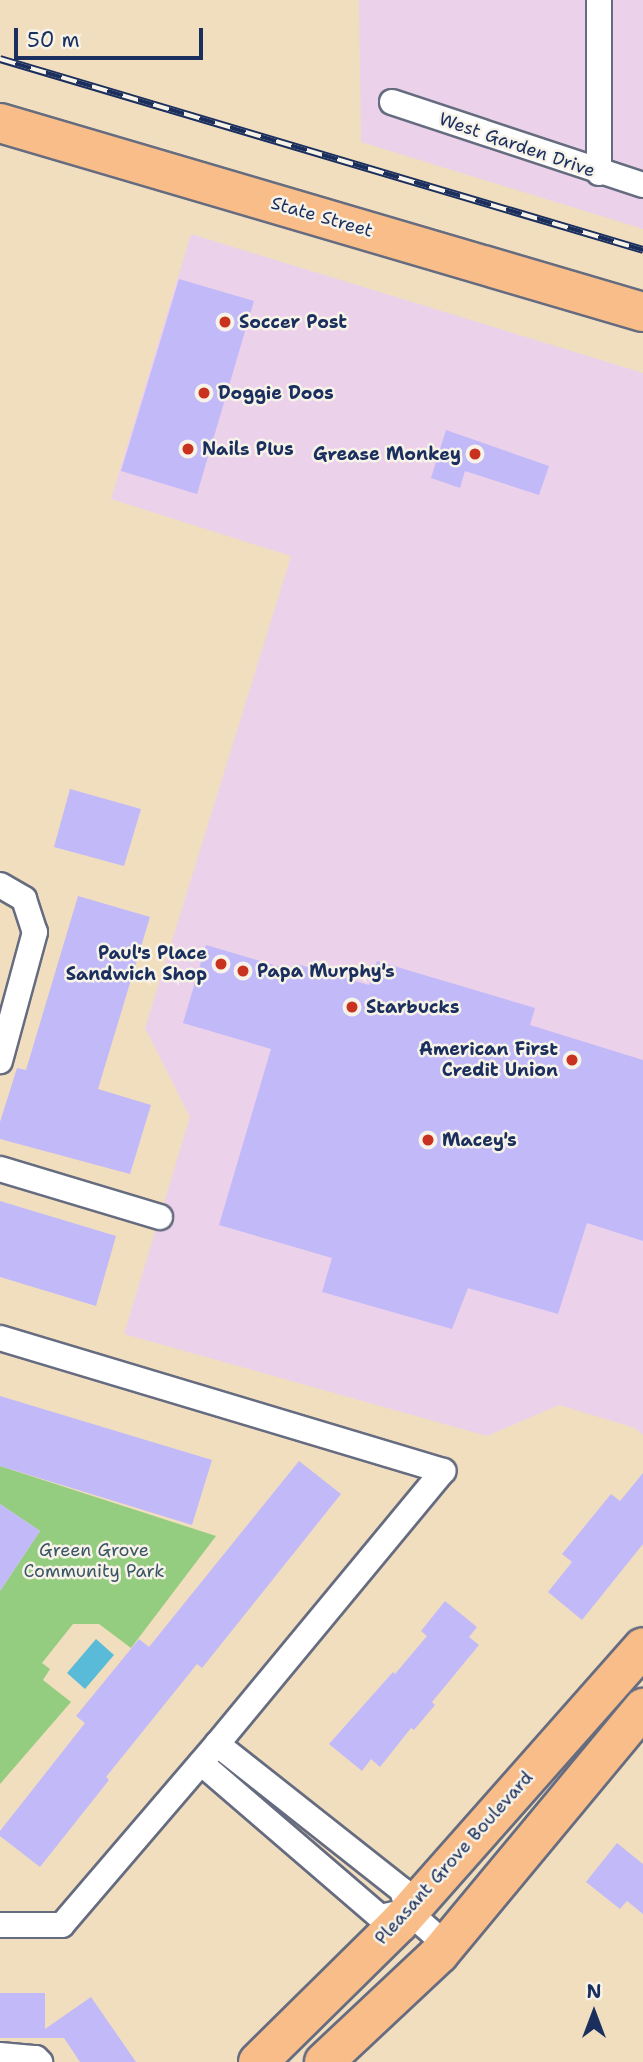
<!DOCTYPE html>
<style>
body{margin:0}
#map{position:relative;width:643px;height:2062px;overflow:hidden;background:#f1debf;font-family:"Shantell Sans",sans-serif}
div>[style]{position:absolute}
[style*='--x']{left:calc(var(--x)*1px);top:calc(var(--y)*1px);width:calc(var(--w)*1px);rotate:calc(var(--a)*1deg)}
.built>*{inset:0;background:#ecd1ea}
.green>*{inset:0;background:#95cd80}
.water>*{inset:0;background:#5abbd8}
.building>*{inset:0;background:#c2b9f9}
.roads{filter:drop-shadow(2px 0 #666c80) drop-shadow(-2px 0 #666c80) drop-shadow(0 2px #666c80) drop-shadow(0 -2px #666c80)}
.street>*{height:24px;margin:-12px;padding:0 12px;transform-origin:12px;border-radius:12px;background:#fff}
.primary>*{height:38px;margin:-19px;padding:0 19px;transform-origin:19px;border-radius:19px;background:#f8bd89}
.rail>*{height:8px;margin-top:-4px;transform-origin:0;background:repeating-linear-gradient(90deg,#f7f3e8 0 16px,#1b2f5e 0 32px);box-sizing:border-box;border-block:2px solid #1b2f5e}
.dots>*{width:19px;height:19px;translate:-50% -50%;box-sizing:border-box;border:4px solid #f7f3e8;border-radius:50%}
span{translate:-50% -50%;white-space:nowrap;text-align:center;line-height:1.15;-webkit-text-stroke:5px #f7f3e8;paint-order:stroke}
.street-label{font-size:18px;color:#1b2f5e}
.poi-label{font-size:18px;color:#1b2f5e;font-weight:700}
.left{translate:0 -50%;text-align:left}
.right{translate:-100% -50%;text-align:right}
.park-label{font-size:18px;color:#3a5666}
.north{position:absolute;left:559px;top:1978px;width:70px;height:70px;-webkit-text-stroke:5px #f7f3e8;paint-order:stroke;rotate:0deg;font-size:19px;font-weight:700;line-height:28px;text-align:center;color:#1b2f5e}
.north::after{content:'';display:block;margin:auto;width:24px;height:32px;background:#1b2f5e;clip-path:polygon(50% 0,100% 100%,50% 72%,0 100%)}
.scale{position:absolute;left:14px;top:28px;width:189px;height:32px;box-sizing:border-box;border:4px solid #1b2f5e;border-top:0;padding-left:9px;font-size:21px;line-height:24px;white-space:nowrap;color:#1b2f5e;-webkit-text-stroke:5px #f7f3e8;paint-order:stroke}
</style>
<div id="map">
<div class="built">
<i style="clip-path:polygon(359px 0,643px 0,643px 229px,361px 142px)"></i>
<i style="clip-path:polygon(191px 234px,643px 373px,643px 1435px,635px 1428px,559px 1405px,487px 1436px,124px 1334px,190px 1117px,145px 1028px,291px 556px,111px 499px)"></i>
</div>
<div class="green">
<i style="clip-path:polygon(0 1466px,216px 1536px,131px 1648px,99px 1624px,73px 1624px,42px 1663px,50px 1669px,43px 1680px,71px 1702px,0 1784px,0 1591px,40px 1531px,0 1504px)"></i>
</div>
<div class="water">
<i style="clip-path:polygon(96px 1639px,114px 1655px,85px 1689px,67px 1673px)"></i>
</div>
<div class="building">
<i style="clip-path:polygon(179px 279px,254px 301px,197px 494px,121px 471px)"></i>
<i style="clip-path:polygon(446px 430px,549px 466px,539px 495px,465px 471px,460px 488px,431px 478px)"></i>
<i style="clip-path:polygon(70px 789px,141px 809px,124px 866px,54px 847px)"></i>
<i style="clip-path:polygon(78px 896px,150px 917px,98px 1089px,151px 1105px,130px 1174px,0 1139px,0 1122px,17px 1068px,26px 1070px)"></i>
<i style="clip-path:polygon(206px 945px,294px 971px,297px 964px,369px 985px,377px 961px,535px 1008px,530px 1025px,643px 1060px,643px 1241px,587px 1223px,558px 1314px,468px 1288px,452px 1329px,322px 1292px,332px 1258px,219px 1225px,271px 1049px,183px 1023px)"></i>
<i style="clip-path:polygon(0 1201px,116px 1236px,96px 1306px,0 1277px)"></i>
<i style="clip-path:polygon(0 1396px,212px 1460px,192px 1525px,0 1466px)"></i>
<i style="clip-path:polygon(299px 1461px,341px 1494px,202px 1668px,197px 1664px,106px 1777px,109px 1780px,40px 1867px,0 1836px,0 1831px,85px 1723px,76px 1716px,139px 1639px,149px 1647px)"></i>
<i style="clip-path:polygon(643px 1473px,643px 1544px,582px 1620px,548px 1592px,572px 1562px,562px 1554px,611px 1494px,620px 1501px)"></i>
<i style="clip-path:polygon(0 1504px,40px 1531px,0 1591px)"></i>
<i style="clip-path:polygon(445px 1601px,477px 1627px,469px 1637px,479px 1645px,432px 1702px,435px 1705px,414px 1730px,411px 1728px,380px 1767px,371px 1759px,362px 1771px,329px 1744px,393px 1672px,395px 1674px,427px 1636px,421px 1631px)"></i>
<i style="clip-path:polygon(617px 1843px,643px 1864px,643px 1914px,627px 1901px,620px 1909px,586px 1882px)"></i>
<i style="clip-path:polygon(0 1993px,45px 1993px,45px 2029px,91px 1997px,136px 2062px,80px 2062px,64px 2038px,0 2038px)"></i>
</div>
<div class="roads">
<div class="street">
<i style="--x:599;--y:0;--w:173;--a:90"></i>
<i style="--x:392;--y:102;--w:264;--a:18.3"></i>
<i style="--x:0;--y:885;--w:28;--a:30"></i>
<i style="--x:24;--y:899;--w:35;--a:72"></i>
<i style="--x:35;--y:932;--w:134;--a:105.2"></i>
<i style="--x:0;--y:1169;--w:167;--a:16.7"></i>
<i style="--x:0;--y:1338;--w:463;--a:16.7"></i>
<i style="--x:443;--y:1471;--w:354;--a:129.6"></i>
<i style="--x:217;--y:1744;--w:238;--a:130.6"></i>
<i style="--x:62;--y:1925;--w:62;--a:180"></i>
<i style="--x:217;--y:1744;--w:236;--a:38.3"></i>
<i style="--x:402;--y:1890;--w:22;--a:74"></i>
<i style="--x:408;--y:1911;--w:51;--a:41.8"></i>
<i style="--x:201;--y:1763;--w:236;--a:40.7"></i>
<i style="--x:380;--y:1917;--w:29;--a:-12"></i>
<i style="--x:0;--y:2055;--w:36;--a:5"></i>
<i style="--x:36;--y:2058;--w:6;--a:45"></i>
</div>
<div class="primary">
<i style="--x:0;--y:123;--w:670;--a:16.38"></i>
<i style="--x:258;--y:2062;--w:198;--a:-44.6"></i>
<i style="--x:399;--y:1923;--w:368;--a:-48.5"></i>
<i style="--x:324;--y:2062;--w:158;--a:-43.2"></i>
<i style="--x:439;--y:1954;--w:320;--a:-50.3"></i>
</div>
</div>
<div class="rail">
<i style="--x:0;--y:59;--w:671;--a:16.54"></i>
</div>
<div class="dots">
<i style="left:225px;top:322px;background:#c8321e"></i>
<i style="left:204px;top:393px;background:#c8321e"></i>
<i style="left:188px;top:449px;background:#c8321e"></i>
<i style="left:475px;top:454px;background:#c8321e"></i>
<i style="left:221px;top:964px;background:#c8321e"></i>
<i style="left:243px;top:971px;background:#c8321e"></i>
<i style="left:352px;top:1007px;background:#c8321e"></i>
<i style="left:572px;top:1060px;background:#c8321e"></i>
<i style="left:428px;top:1140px;background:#c8321e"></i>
</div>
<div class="street-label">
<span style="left:517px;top:145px;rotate:19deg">West Garden Drive</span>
<span style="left:322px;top:217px;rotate:16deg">State Street</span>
<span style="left:454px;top:1858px;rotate:-48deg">Pleasant Grove Boulevard</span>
</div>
<div class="poi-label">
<span class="left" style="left:239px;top:322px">Soccer Post</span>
<span class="left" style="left:218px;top:393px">Doggie Doos</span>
<span class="left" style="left:202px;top:449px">Nails Plus</span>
<span class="right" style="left:461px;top:454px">Grease Monkey</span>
<span class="right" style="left:207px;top:964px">Paul's Place<br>Sandwich Shop</span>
<span class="left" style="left:257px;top:971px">Papa Murphy's</span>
<span class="left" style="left:366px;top:1007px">Starbucks</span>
<span class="right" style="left:558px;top:1060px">American First<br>Credit Union</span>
<span class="left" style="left:442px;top:1140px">Macey's</span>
</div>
<div class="park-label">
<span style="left:94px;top:1561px">Green Grove<br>Community Park</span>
</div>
<div class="north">N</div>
<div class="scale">50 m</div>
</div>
